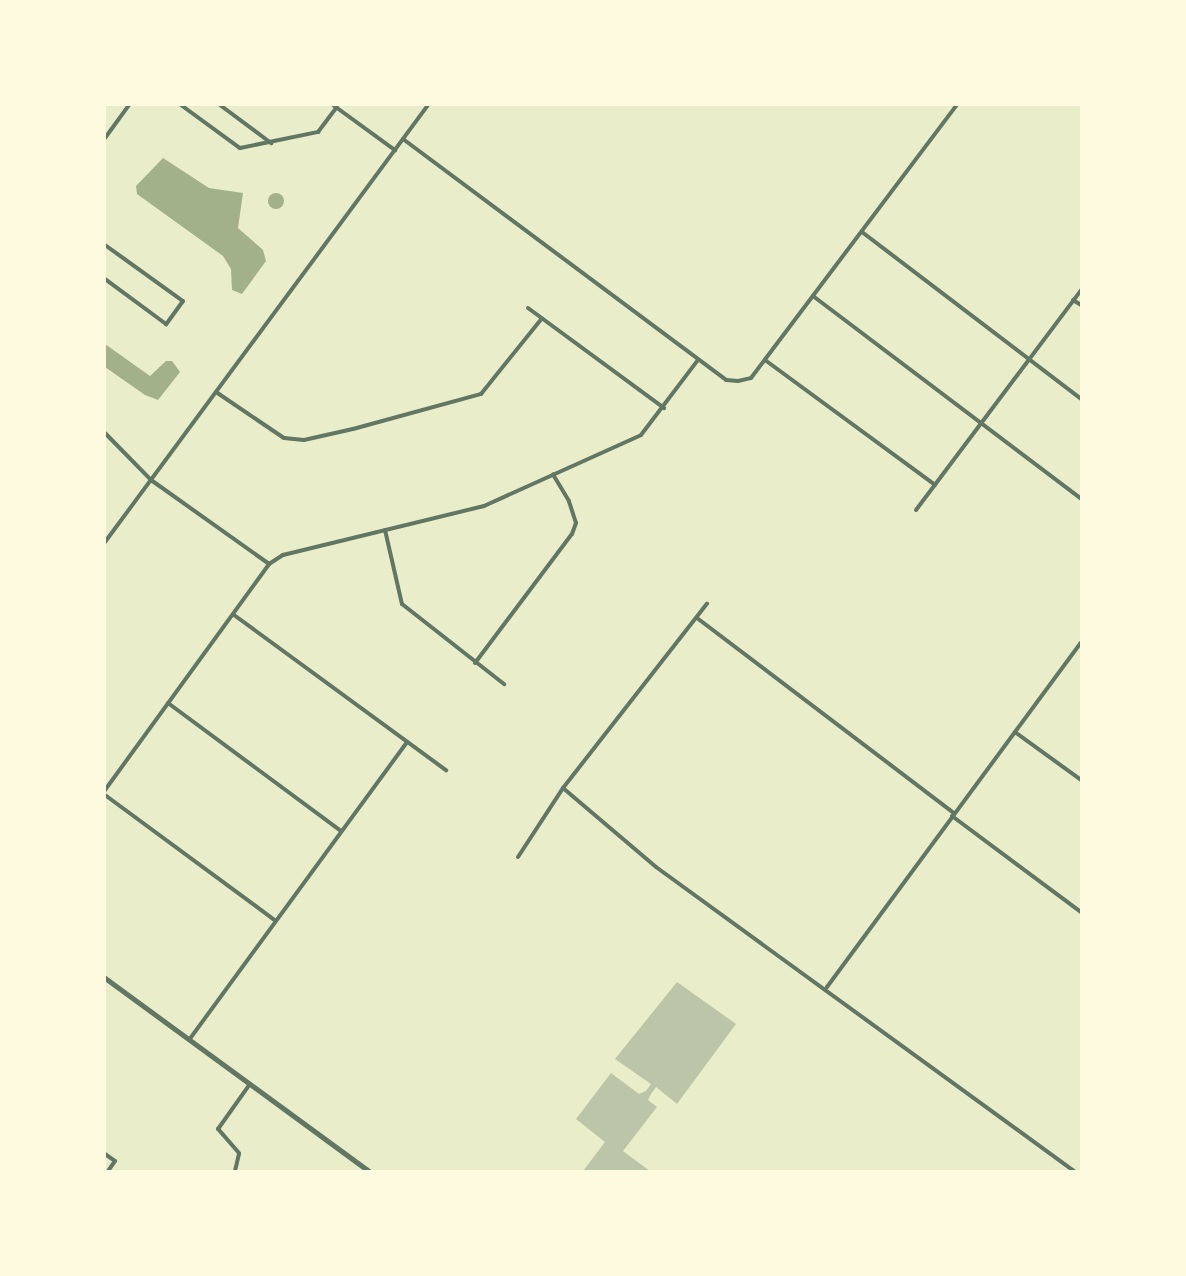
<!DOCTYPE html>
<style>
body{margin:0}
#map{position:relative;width:1186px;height:1276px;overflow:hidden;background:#e9edc9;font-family:"IBM Plex Serif",serif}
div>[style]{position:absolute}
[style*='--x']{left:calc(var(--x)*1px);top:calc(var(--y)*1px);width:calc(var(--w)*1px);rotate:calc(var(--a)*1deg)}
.water>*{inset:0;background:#a3b18a}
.round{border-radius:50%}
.building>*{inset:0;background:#bcc5a7}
.minor>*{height:4px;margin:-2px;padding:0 2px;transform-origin:2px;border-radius:2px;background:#617663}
.tertiary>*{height:5px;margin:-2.5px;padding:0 2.5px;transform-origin:2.5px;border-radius:2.5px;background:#617663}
span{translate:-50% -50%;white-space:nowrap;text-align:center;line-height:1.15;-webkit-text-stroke:4.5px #fefae0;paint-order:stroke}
.frame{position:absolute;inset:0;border:106px solid #fefae0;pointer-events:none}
</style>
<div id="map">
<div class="water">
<i style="clip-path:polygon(163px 158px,209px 188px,243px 193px,238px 228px,263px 250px,266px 261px,242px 294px,232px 290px,231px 269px,223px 256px,137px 194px,136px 186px)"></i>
<i class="round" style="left:268px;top:193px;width:16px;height:16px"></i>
<i style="clip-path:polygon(105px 344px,150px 376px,166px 361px,172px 361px,180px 372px,158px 400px,145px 395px,105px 367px)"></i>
</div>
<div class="building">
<i style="clip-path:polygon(677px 982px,736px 1024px,677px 1104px,656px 1087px,651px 1094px,648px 1100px,657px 1107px,623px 1151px,650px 1171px,583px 1171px,605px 1142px,576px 1119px,611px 1073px,639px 1094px,646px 1091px,651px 1084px,615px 1059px)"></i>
</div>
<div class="minor">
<i style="--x:181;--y:105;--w:73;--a:36.1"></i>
<i style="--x:240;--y:148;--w:80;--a:-11.6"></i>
<i style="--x:318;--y:132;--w:31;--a:-53"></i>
<i style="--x:220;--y:105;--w:64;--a:36.7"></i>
<i style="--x:333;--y:105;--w:77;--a:36"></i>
<i style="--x:105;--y:138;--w:41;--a:-54"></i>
<i style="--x:403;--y:139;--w:403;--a:36.7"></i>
<i style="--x:726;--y:380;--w:12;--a:5"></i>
<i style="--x:738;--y:381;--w:13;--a:-13"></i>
<i style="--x:751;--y:378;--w:342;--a:-53"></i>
<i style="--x:862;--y:232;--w:275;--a:37.3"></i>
<i style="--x:105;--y:245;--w:96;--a:35.7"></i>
<i style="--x:183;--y:301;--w:29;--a:126"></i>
<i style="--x:166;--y:324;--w:76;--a:-143.6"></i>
<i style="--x:813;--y:296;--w:336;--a:37.1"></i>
<i style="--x:1073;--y:300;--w:9;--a:32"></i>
<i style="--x:528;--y:308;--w:169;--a:36.3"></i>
<i style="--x:765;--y:360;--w:211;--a:36.3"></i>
<i style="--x:216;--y:392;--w:82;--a:34.1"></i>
<i style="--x:284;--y:438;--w:20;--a:6"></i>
<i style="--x:304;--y:440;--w:50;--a:-12.7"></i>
<i style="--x:353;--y:429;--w:133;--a:-15.3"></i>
<i style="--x:481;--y:394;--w:97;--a:-51.2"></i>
<i style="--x:105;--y:433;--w:66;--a:45.6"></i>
<i style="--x:151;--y:480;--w:145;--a:35.4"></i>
<i style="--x:269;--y:564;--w:17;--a:-33"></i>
<i style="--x:283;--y:555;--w:207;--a:-13.7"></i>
<i style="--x:484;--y:506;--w:172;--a:-24.3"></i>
<i style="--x:641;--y:435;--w:94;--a:-52.8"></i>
<i style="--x:916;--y:510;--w:275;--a:-53.1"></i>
<i style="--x:385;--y:530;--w:76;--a:77.1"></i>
<i style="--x:402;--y:604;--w:130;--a:38.1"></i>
<i style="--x:105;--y:542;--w:543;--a:-53.53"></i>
<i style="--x:234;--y:615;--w:263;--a:36.2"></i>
<i style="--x:697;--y:618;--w:323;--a:37.2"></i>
<i style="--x:475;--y:663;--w:161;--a:-53.1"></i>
<i style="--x:572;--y:534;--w:12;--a:-70"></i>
<i style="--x:576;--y:523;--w:23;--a:-108"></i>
<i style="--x:569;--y:501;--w:31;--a:-121"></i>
<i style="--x:168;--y:703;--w:215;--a:36.5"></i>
<i style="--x:1015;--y:732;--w:82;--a:36"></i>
<i style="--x:563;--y:788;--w:122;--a:40.3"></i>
<i style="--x:656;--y:867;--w:517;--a:36.03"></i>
<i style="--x:105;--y:790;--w:279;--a:-54"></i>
<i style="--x:105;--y:795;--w:212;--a:36.4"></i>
<i style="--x:952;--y:816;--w:161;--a:36.7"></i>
<i style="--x:518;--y:857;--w:82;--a:-56.9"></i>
<i style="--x:563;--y:788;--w:234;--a:-52"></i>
<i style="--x:827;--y:987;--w:428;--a:-53.6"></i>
<i style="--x:189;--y:1040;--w:369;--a:-53.8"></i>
<i style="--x:105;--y:1154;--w:12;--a:35"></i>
<i style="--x:115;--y:1161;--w:12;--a:125"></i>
<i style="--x:235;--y:1171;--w:18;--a:-77"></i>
<i style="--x:239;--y:1153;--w:32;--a:-131"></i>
<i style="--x:218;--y:1129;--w:55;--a:-54.6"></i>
</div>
<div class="tertiary">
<i style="--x:105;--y:978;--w:327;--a:36.2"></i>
</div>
<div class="frame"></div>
</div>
